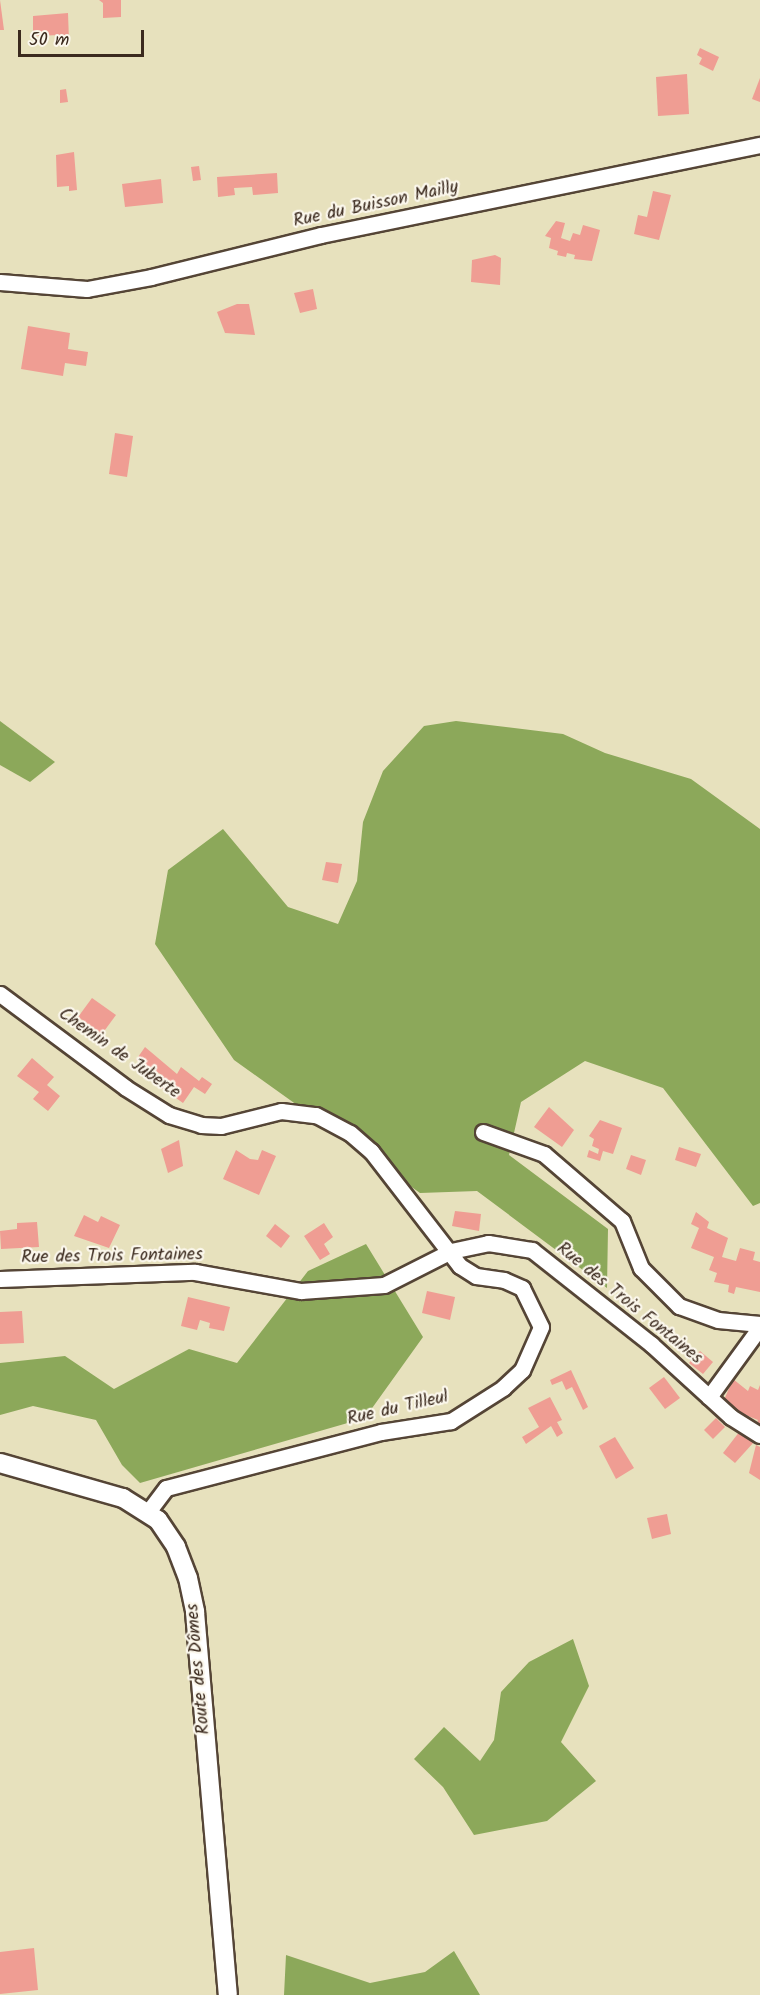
<!DOCTYPE html>
<meta charset="utf-8">
<style>
body{margin:0}
#map{position:relative;width:760px;height:1995px;overflow:hidden;background:#e7e1bd;font-family:Kalam,sans-serif}
div>[style]{position:absolute}
[style*='--x']{left:calc(var(--x)*1px);top:calc(var(--y)*1px);width:calc(var(--w)*1px);rotate:calc(var(--a)*1deg)}
.forest>*{inset:0;background:#8ca85a}
.building>*{inset:0;background:#ef9d93}
.roads{filter:drop-shadow(2px 0 #554536) drop-shadow(-2px 0 #554536) drop-shadow(0 2px #554536) drop-shadow(0 -2px #554536)}
.minor>*{height:15px;margin:-7.5px;padding:0 7.5px;transform-origin:7.5px;border-radius:7.5px;background:#fff}
.tertiary>*{height:18px;margin:-9px;padding:0 9px;transform-origin:9px;border-radius:9px;background:#fff}
span{translate:-50% -50%;white-space:nowrap;text-align:center;line-height:1.15;-webkit-text-stroke:4.5px #fbf7ec;paint-order:stroke}
.street-label{font-size:18px;color:#3b2a1e}
.scale{position:absolute;left:18px;top:30px;width:126px;height:27px;box-sizing:border-box;border:3px solid #3b2a1e;border-top:0;padding-left:8px;font-size:18px;line-height:21px;white-space:nowrap;color:#3b2a1e;-webkit-text-stroke:4px #fbf7ec;paint-order:stroke}
</style>
<div id="map">
<div class="forest">
<i style="clip-path:polygon(0 721px,55px 762px,30px 782px,0 765px)"></i>
<i style="clip-path:polygon(456px 721px,563px 734px,605px 753px,691px 779px,760px 829px,760px 1203px,753px 1206px,663px 1088px,585px 1061px,521px 1102px,509px 1155px,608px 1229px,607px 1288px,477px 1191px,420px 1193px,234px 1060px,155px 944px,168px 870px,223px 829px,288px 907px,338px 924px,357px 881px,363px 822px,383px 771px,424px 726px)"></i>
<i style="clip-path:polygon(366px 1244px,423px 1337px,365px 1418px,140px 1483px,122px 1465px,96px 1420px,33px 1406px,0 1415px,0 1363px,65px 1356px,114px 1389px,189px 1349px,237px 1363px,308px 1271px)"></i>
<i style="clip-path:polygon(573px 1639px,589px 1686px,561px 1742px,596px 1781px,547px 1821px,474px 1835px,443px 1787px,414px 1759px,444px 1727px,480px 1761px,494px 1740px,501px 1692px,529px 1662px)"></i>
<i style="clip-path:polygon(454px 1951px,480px 1995px,284px 1995px,286px 1955px,370px 1983px,425px 1972px)"></i>
</div>
<div class="building">
<i style="clip-path:polygon(0 0,4px 30px,0 30px)"></i>
<i style="clip-path:polygon(99px 0,121px 0,121px 17px,103px 18px,103px 3px)"></i>
<i style="clip-path:polygon(68px 13px,69px 41px,60px 41px,60px 35px,33px 36px,33px 16px)"></i>
<i style="clip-path:polygon(700px 48px,719px 57px,713px 71px,699px 64px,702px 58px,697px 55px)"></i>
<i style="clip-path:polygon(687px 74px,689px 114px,658px 116px,656px 77px)"></i>
<i style="clip-path:polygon(760px 78px,760px 102px,752px 99px)"></i>
<i style="clip-path:polygon(66px 89px,68px 102px,60px 103px,60px 90px)"></i>
<i style="clip-path:polygon(74px 152px,77px 190px,69px 191px,69px 186px,57px 187px,56px 155px)"></i>
<i style="clip-path:polygon(199px 166px,201px 180px,193px 181px,191px 167px)"></i>
<i style="clip-path:polygon(277px 173px,278px 193px,253px 195px,252px 187px,234px 188px,235px 195px,218px 197px,217px 177px)"></i>
<i style="clip-path:polygon(161px 179px,163px 203px,125px 207px,122px 184px)"></i>
<i style="clip-path:polygon(653px 191px,671px 195px,659px 240px,634px 234px,638px 215px,647px 217px)"></i>
<i style="clip-path:polygon(556px 221px,565px 223px,561px 238px,570px 241px,573px 233px,580px 235px,583px 225px,600px 230px,592px 261px,574px 259px,575px 255px,567px 253px,566px 257px,557px 255px,558px 251px,549px 248px,551px 238px,545px 236px)"></i>
<i style="clip-path:polygon(495px 255px,501px 258px,500px 285px,471px 282px,472px 260px)"></i>
<i style="clip-path:polygon(313px 289px,317px 309px,300px 313px,294px 293px)"></i>
<i style="clip-path:polygon(237px 304px,249px 304px,255px 335px,225px 333px,217px 312px)"></i>
<i style="clip-path:polygon(28px 326px,70px 333px,68px 349px,88px 352px,86px 366px,65px 363px,63px 376px,21px 369px)"></i>
<i style="clip-path:polygon(115px 433px,133px 436px,127px 477px,109px 474px)"></i>
<i style="clip-path:polygon(326px 862px,342px 864px,338px 883px,322px 880px)"></i>
<i style="clip-path:polygon(92px 998px,116px 1015px,102px 1034px,78px 1017px)"></i>
<i style="clip-path:polygon(145px 1047px,177px 1074px,181px 1067px,199px 1081px,202px 1077px,212px 1084px,205px 1094px,194px 1087px,183px 1103px,156px 1084px,162px 1075px,136px 1060px)"></i>
<i style="clip-path:polygon(32px 1058px,54px 1077px,47px 1085px,60px 1096px,48px 1111px,33px 1099px,39px 1092px,17px 1076px)"></i>
<i style="clip-path:polygon(549px 1107px,574px 1130px,562px 1147px,534px 1127px)"></i>
<i style="clip-path:polygon(600px 1120px,622px 1128px,613px 1154px,603px 1151px,600px 1161px,587px 1157px,589px 1150px,598px 1154px,599px 1149px,592px 1146px,594px 1139px,589px 1136px)"></i>
<i style="clip-path:polygon(179px 1140px,183px 1166px,168px 1173px,161px 1149px)"></i>
<i style="clip-path:polygon(679px 1147px,701px 1154px,696px 1167px,675px 1160px)"></i>
<i style="clip-path:polygon(236px 1150px,250px 1159px,258px 1160px,262px 1150px,276px 1156px,259px 1195px,223px 1179px)"></i>
<i style="clip-path:polygon(631px 1155px,646px 1160px,641px 1175px,626px 1169px)"></i>
<i style="clip-path:polygon(455px 1211px,481px 1214px,479px 1231px,452px 1226px)"></i>
<i style="clip-path:polygon(696px 1212px,709px 1222px,707px 1228px,728px 1238px,722px 1257px,736px 1261px,740px 1248px,755px 1252px,753px 1260px,760px 1262px,760px 1292px,736px 1287px,734px 1294px,728px 1292px,729px 1285px,714px 1282px,717px 1273px,709px 1270px,714px 1257px,691px 1248px,699px 1228px,691px 1224px)"></i>
<i style="clip-path:polygon(84px 1215px,98px 1222px,101px 1216px,120px 1225px,109px 1248px,74px 1236px)"></i>
<i style="clip-path:polygon(37px 1222px,39px 1247px,1px 1249px,0 1231px,17px 1229px,17px 1223px)"></i>
<i style="clip-path:polygon(324px 1223px,333px 1237px,324px 1244px,330px 1254px,320px 1260px,304px 1236px)"></i>
<i style="clip-path:polygon(275px 1224px,290px 1236px,281px 1248px,266px 1236px)"></i>
<i style="clip-path:polygon(427px 1291px,455px 1297px,450px 1320px,422px 1313px)"></i>
<i style="clip-path:polygon(188px 1297px,230px 1307px,224px 1331px,209px 1328px,210px 1323px,200px 1320px,197px 1330px,181px 1326px)"></i>
<i style="clip-path:polygon(22px 1311px,24px 1343px,0 1344px,0 1312px)"></i>
<i style="clip-path:polygon(700px 1351px,713px 1362px,703px 1374px,689px 1363px)"></i>
<i style="clip-path:polygon(571px 1370px,588px 1407px,583px 1410px,572px 1387px,566px 1390px,562px 1381px,552px 1385px,550px 1380px)"></i>
<i style="clip-path:polygon(664px 1377px,680px 1398px,665px 1409px,649px 1388px)"></i>
<i style="clip-path:polygon(733px 1379px,748px 1391px,750px 1386px,758px 1390px,760px 1385px,760px 1428px,756px 1426px,758px 1420px,738px 1412px,724px 1400px)"></i>
<i style="clip-path:polygon(550px 1397px,562px 1420px,557px 1422px,563px 1433px,557px 1437px,551px 1426px,526px 1444px,522px 1437px,539px 1427px,528px 1408px)"></i>
<i style="clip-path:polygon(716px 1418px,725px 1427px,713px 1439px,704px 1430px)"></i>
<i style="clip-path:polygon(740px 1431px,754px 1442px,735px 1463px,723px 1453px)"></i>
<i style="clip-path:polygon(615px 1437px,634px 1468px,616px 1479px,599px 1446px)"></i>
<i style="clip-path:polygon(756px 1445px,760px 1447px,760px 1480px,749px 1473px)"></i>
<i style="clip-path:polygon(667px 1514px,671px 1534px,652px 1539px,647px 1518px)"></i>
<i style="clip-path:polygon(34px 1948px,38px 1990px,0 1994px,0 1952px)"></i>
</div>
<div class="roads">
<div class="minor">
<i style="--x:0;--y:282;--w:87;--a:4.6"></i>
<i style="--x:87;--y:289;--w:65;--a:-10.6"></i>
<i style="--x:151;--y:277;--w:175;--a:-13.9"></i>
<i style="--x:321;--y:235;--w:448;--a:-11.6"></i>
<i style="--x:0;--y:994;--w:157;--a:36.7"></i>
<i style="--x:126;--y:1088;--w:51;--a:32.1"></i>
<i style="--x:169;--y:1115;--w:34;--a:17"></i>
<i style="--x:201;--y:1125;--w:20;--a:3"></i>
<i style="--x:221;--y:1126;--w:62;--a:-14"></i>
<i style="--x:281;--y:1111;--w:35;--a:7"></i>
<i style="--x:316;--y:1115;--w:38;--a:28"></i>
<i style="--x:350;--y:1133;--w:28;--a:41"></i>
<i style="--x:371;--y:1151;--w:145;--a:52.3"></i>
<i style="--x:460;--y:1266;--w:19;--a:32"></i>
<i style="--x:476;--y:1276;--w:28;--a:8"></i>
<i style="--x:504;--y:1280;--w:20;--a:24"></i>
<i style="--x:522;--y:1288;--w:43;--a:64"></i>
<i style="--x:541;--y:1327;--w:47;--a:113.8"></i>
<i style="--x:522;--y:1370;--w:26;--a:137"></i>
<i style="--x:503;--y:1388;--w:62;--a:147.6"></i>
<i style="--x:451;--y:1421;--w:71;--a:171.1"></i>
<i style="--x:381;--y:1432;--w:222;--a:165.4"></i>
<i style="--x:166;--y:1488;--w:31;--a:127"></i>
<i style="--x:483;--y:1132;--w:65;--a:19.8"></i>
<i style="--x:544;--y:1154;--w:103;--a:40.7"></i>
<i style="--x:622;--y:1221;--w:51;--a:68"></i>
<i style="--x:641;--y:1268;--w:54;--a:45"></i>
<i style="--x:679;--y:1306;--w:41;--a:19.7"></i>
<i style="--x:718;--y:1320;--w:42;--a:5.4"></i>
<i style="--x:0;--y:1279;--w:195;--a:-2.1"></i>
<i style="--x:195;--y:1272;--w:108;--a:10.2"></i>
<i style="--x:301;--y:1291;--w:83;--a:-4.1"></i>
<i style="--x:384;--y:1285;--w:75;--a:-26.9"></i>
<i style="--x:451;--y:1251;--w:38;--a:-12"></i>
<i style="--x:488;--y:1243;--w:45;--a:9"></i>
<i style="--x:532;--y:1250;--w:152;--a:38.3"></i>
<i style="--x:651;--y:1344;--w:108;--a:42.4"></i>
<i style="--x:731;--y:1417;--w:34;--a:32"></i>
<i style="--x:709;--y:1397;--w:87;--a:-53.9"></i>
</div>
<div class="tertiary">
<i style="--x:0;--y:1463;--w:128;--a:15.9"></i>
<i style="--x:123;--y:1498;--w:41;--a:32.2"></i>
<i style="--x:158;--y:1520;--w:32;--a:56"></i>
<i style="--x:176;--y:1547;--w:33;--a:69"></i>
<i style="--x:188;--y:1578;--w:35;--a:78"></i>
<i style="--x:195;--y:1612;--w:384;--a:85.1"></i>
</div>
</div>
<div class="street-label">
<span style="left:376px;top:205px;rotate:-12deg">Rue du Buisson Mailly</span>
<span style="left:119px;top:1054px;rotate:35deg">Chemin de Juberte</span>
<span style="left:112px;top:1257px;rotate:-1deg">Rue des Trois Fontaines</span>
<span style="left:629px;top:1304px;rotate:39deg">Rue des Trois Fontaines</span>
<span style="left:398px;top:1409px;rotate:-13deg">Rue du Tilleul</span>
<span style="left:199px;top:1669px;rotate:-95deg">Route des Dômes</span>
</div>
<div class="scale">50 m</div>
</div>
